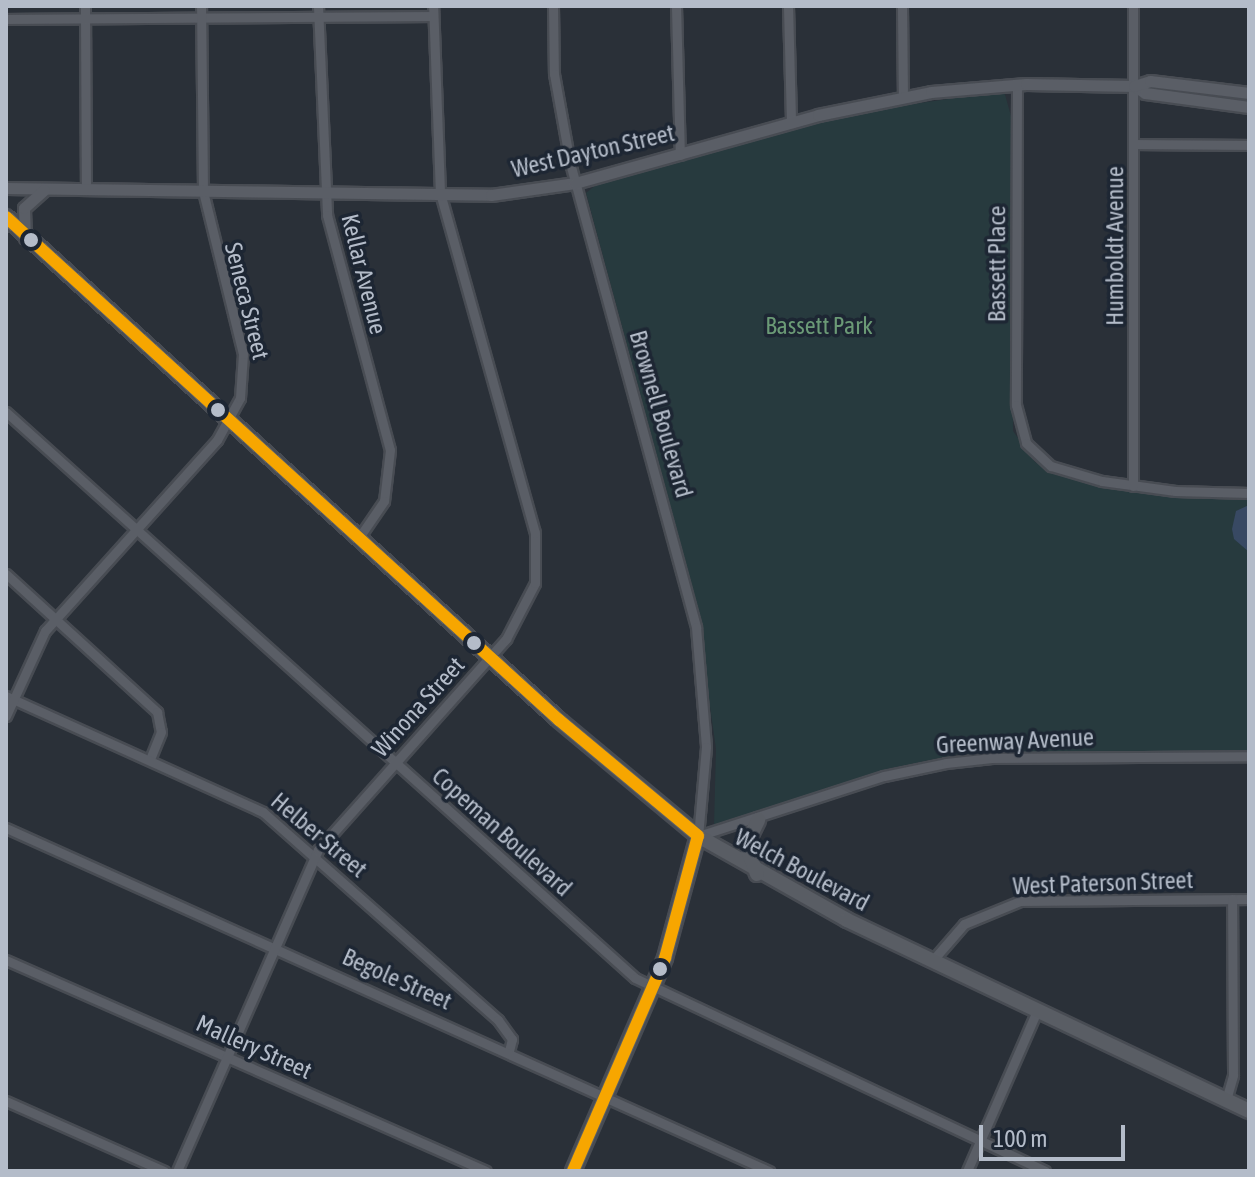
<!DOCTYPE html>
<style>
body{margin:0}
#map{position:relative;width:1255px;height:1177px;overflow:hidden;background:#2a3038;font-family:"Asap Condensed",sans-serif}
div>[style]{position:absolute}
[style*='--x']{left:calc(var(--x)*1px);top:calc(var(--y)*1px);width:calc(var(--w)*1px);rotate:calc(var(--a)*1deg)}
.green>*{inset:0;background:#273a3e}
.water>*{inset:0;background:#384963}
.roads{filter:drop-shadow(2px 0 #484c53) drop-shadow(-2px 0 #484c53) drop-shadow(0 2px #484c53) drop-shadow(0 -2px #484c53)}
.minor>*{height:9px;margin:-4.5px;padding:0 4.5px;transform-origin:4.5px;border-radius:4.5px;background:#5a5e66}
.tertiary>*{height:11px;margin:-5.5px;padding:0 5.5px;transform-origin:5.5px;border-radius:5.5px;background:#5a5e66}
.secondary>*{height:14px;margin:-7px;padding:0 7px;transform-origin:7px;border-radius:7px;background:#595d64}
.bus-1>*{height:12px;margin:-6px;padding:0 6px;transform-origin:6px;border-radius:6px;background:#f7a600}
.dots>*{width:22px;height:22px;translate:-50% -50%;box-sizing:border-box;border:4px solid #1d2633;border-radius:50%}
span{translate:-50% -50%;white-space:nowrap;text-align:center;line-height:1.15;-webkit-text-stroke:7px #1d2633;paint-order:stroke}
.street-label{font-size:24px;color:#b4bcc9}
.park-label{font-size:24px;color:#6b9a76}
.frame{position:absolute;inset:0;border:8px solid #b4bcc9;pointer-events:none}
.scale{position:absolute;left:979px;top:1125px;width:146px;height:36px;box-sizing:border-box;border:4px solid #b4bcc9;border-top:0;padding-left:10px;font-size:24px;line-height:28px;white-space:nowrap;color:#b4bcc9;-webkit-text-stroke:6px #1d2633;paint-order:stroke}
</style>
<div id="map">
<div class="green">
<i style="clip-path:polygon(1004px 91px,1011px 116px,1013px 431px,1035px 462px,1072px 479px,1153px 495px,1249px 498px,1249px 750px,959px 754px,887px 769px,714px 826px,716px 749px,694px 593px,586px 193px,597px 184px,850px 113px)"></i>
</div>
<div class="water">
<i style="clip-path:polygon(1249px 505px,1249px 552px,1234px 539px,1232px 529px,1236px 511px)"></i>
</div>
<div class="roads">
<div class="minor">
<i style="--x:85;--y:6;--w:183;--a:89.7"></i>
<i style="--x:318;--y:6;--w:209;--a:87.5"></i>
<i style="--x:327;--y:215;--w:243;--a:75"></i>
<i style="--x:390;--y:450;--w:51;--a:96.7"></i>
<i style="--x:384;--y:501;--w:46;--a:124.4"></i>
<i style="--x:553;--y:6;--w:68;--a:89.2"></i>
<i style="--x:554;--y:74;--w:90;--a:79.8"></i>
<i style="--x:570;--y:163;--w:481;--a:74.8"></i>
<i style="--x:696;--y:627;--w:120;--a:85.2"></i>
<i style="--x:706;--y:747;--w:89;--a:95.1"></i>
<i style="--x:698;--y:836;--w:195;--a:-17.9"></i>
<i style="--x:884;--y:776;--w:63;--a:-11.8"></i>
<i style="--x:946;--y:763;--w:46;--a:-6.2"></i>
<i style="--x:992;--y:758;--w:257;--a:-0.4"></i>
<i style="--x:676;--y:6;--w:149;--a:88.5"></i>
<i style="--x:788;--y:6;--w:117;--a:88.5"></i>
<i style="--x:902;--y:6;--w:91;--a:89.4"></i>
<i style="--x:6;--y:19;--w:427;--a:-0.4"></i>
<i style="--x:1017;--y:84;--w:321;--a:90.2"></i>
<i style="--x:1016;--y:405;--w:39;--a:75"></i>
<i style="--x:1026;--y:443;--w:34;--a:43"></i>
<i style="--x:1051;--y:466;--w:53;--a:16.4"></i>
<i style="--x:1102;--y:481;--w:74;--a:7.8"></i>
<i style="--x:1175;--y:491;--w:74;--a:1.5"></i>
<i style="--x:1135;--y:144;--w:114;--a:0.5"></i>
<i style="--x:6;--y:412;--w:846;--a:41.98"></i>
<i style="--x:635;--y:978;--w:453;--a:25.2"></i>
<i style="--x:1133;--y:486;--w:480;--a:-90"></i>
<i style="--x:6;--y:574;--w:205;--a:42.4"></i>
<i style="--x:157;--y:712;--w:20;--a:79"></i>
<i style="--x:161;--y:732;--w:29;--a:112"></i>
<i style="--x:6;--y:696;--w:282;--a:24.3"></i>
<i style="--x:263;--y:812;--w:314;--a:41.5"></i>
<i style="--x:498;--y:1020;--w:24;--a:54"></i>
<i style="--x:512;--y:1039;--w:12;--a:104"></i>
<i style="--x:6;--y:716;--w:94;--a:-65.4"></i>
<i style="--x:45;--y:631;--w:257;--a:-48"></i>
<i style="--x:217;--y:440;--w:48;--a:-61.3"></i>
<i style="--x:240;--y:398;--w:44;--a:-86.1"></i>
<i style="--x:243;--y:354;--w:168;--a:-103.8"></i>
<i style="--x:203;--y:191;--w:185;--a:-90.6"></i>
<i style="--x:6;--y:828;--w:837;--a:24.21"></i>
<i style="--x:6;--y:960;--w:524;--a:23.73"></i>
<i style="--x:932;--y:961;--w:49;--a:-49.1"></i>
<i style="--x:964;--y:924;--w:61;--a:-22.3"></i>
<i style="--x:1020;--y:901;--w:229;--a:-0.5"></i>
<i style="--x:1226;--y:1100;--w:26;--a:-74"></i>
<i style="--x:1233;--y:1075;--w:176;--a:-90.3"></i>
<i style="--x:6;--y:1101;--w:173;--a:23.9"></i>
<i style="--x:177;--y:1171;--w:351;--a:-66.3"></i>
<i style="--x:318;--y:850;--w:283;--a:-48.3"></i>
<i style="--x:506;--y:639;--w:63;--a:-62.6"></i>
<i style="--x:535;--y:583;--w:50;--a:-90"></i>
<i style="--x:535;--y:533;--w:353;--a:-105.6"></i>
<i style="--x:440;--y:193;--w:187;--a:-92.1"></i>
<i style="--x:967;--y:1171;--w:175;--a:-66.4"></i>
</div>
<div class="tertiary">
<i style="--x:1134;--y:86;--w:13;--a:32"></i>
<i style="--x:1145;--y:93;--w:105;--a:7.7"></i>
<i style="--x:6;--y:188;--w:485;--a:0.8"></i>
<i style="--x:491;--y:195;--w:85;--a:-8.1"></i>
<i style="--x:575;--y:183;--w:252;--a:-15.6"></i>
<i style="--x:818;--y:115;--w:115;--a:-11.5"></i>
<i style="--x:931;--y:92;--w:95;--a:-4.8"></i>
<i style="--x:1026;--y:84;--w:108;--a:1.1"></i>
<i style="--x:1134;--y:86;--w:17;--a:-17"></i>
<i style="--x:1150;--y:81;--w:100;--a:6.9"></i>
<i style="--x:25;--y:238;--w:30;--a:-92"></i>
<i style="--x:24;--y:208;--w:27;--a:-42"></i>
</div>
<div class="secondary">
<i style="--x:6;--y:217;--w:748;--a:42.29"></i>
<i style="--x:559;--y:720;--w:181;--a:39.8"></i>
<i style="--x:698;--y:836;--w:171;--a:29.4"></i>
<i style="--x:847;--y:920;--w:445;--a:25.4"></i>
<i style="--x:757;--y:874;--w:31;--a:-111"></i>
<i style="--x:746;--y:845;--w:28;--a:-64"></i>
<i style="--x:573;--y:1171;--w:232;--a:-66.6"></i>
<i style="--x:665;--y:958;--w:126;--a:-74.9"></i>
</div>
</div>
<div class="bus-1">
<i style="--x:6;--y:217;--w:748;--a:42.29"></i>
<i style="--x:559;--y:720;--w:181;--a:39.8"></i>
<i style="--x:573;--y:1171;--w:232;--a:-66.6"></i>
<i style="--x:665;--y:958;--w:126;--a:-74.9"></i>
</div>
<div class="dots">
<i style="left:31px;top:240px;background:#b4bcc9"></i>
<i style="left:218px;top:410px;background:#b4bcc9"></i>
<i style="left:474px;top:643px;background:#b4bcc9"></i>
<i style="left:660px;top:969px;background:#b4bcc9"></i>
</div>
<div class="street-label">
<span style="left:593px;top:151px;rotate:-13deg">West Dayton Street</span>
<span style="left:1115px;top:246px;rotate:-90deg">Humboldt Avenue</span>
<span style="left:997px;top:264px;rotate:-90deg">Bassett Place</span>
<span style="left:364px;top:274px;rotate:76deg">Kellar Avenue</span>
<span style="left:247px;top:301px;rotate:76deg">Seneca Street</span>
<span style="left:661px;top:414px;rotate:74deg">Brownell Boulevard</span>
<span style="left:418px;top:707px;rotate:-48deg">Winona Street</span>
<span style="left:1015px;top:741px;rotate:-3deg">Greenway Avenue</span>
<span style="left:502px;top:832px;rotate:42deg">Copeman Boulevard</span>
<span style="left:319px;top:835px;rotate:40deg">Helber Street</span>
<span style="left:802px;top:870px;rotate:28deg">Welch Boulevard</span>
<span style="left:1103px;top:883px;rotate:-2deg">West Paterson Street</span>
<span style="left:397px;top:979px;rotate:24deg">Begole Street</span>
<span style="left:254px;top:1047px;rotate:24deg">Mallery Street</span>
</div>
<div class="park-label">
<span style="left:819px;top:326px">Bassett Park</span>
</div>
<div class="frame"></div>
<div class="scale">100 m</div>
</div>
